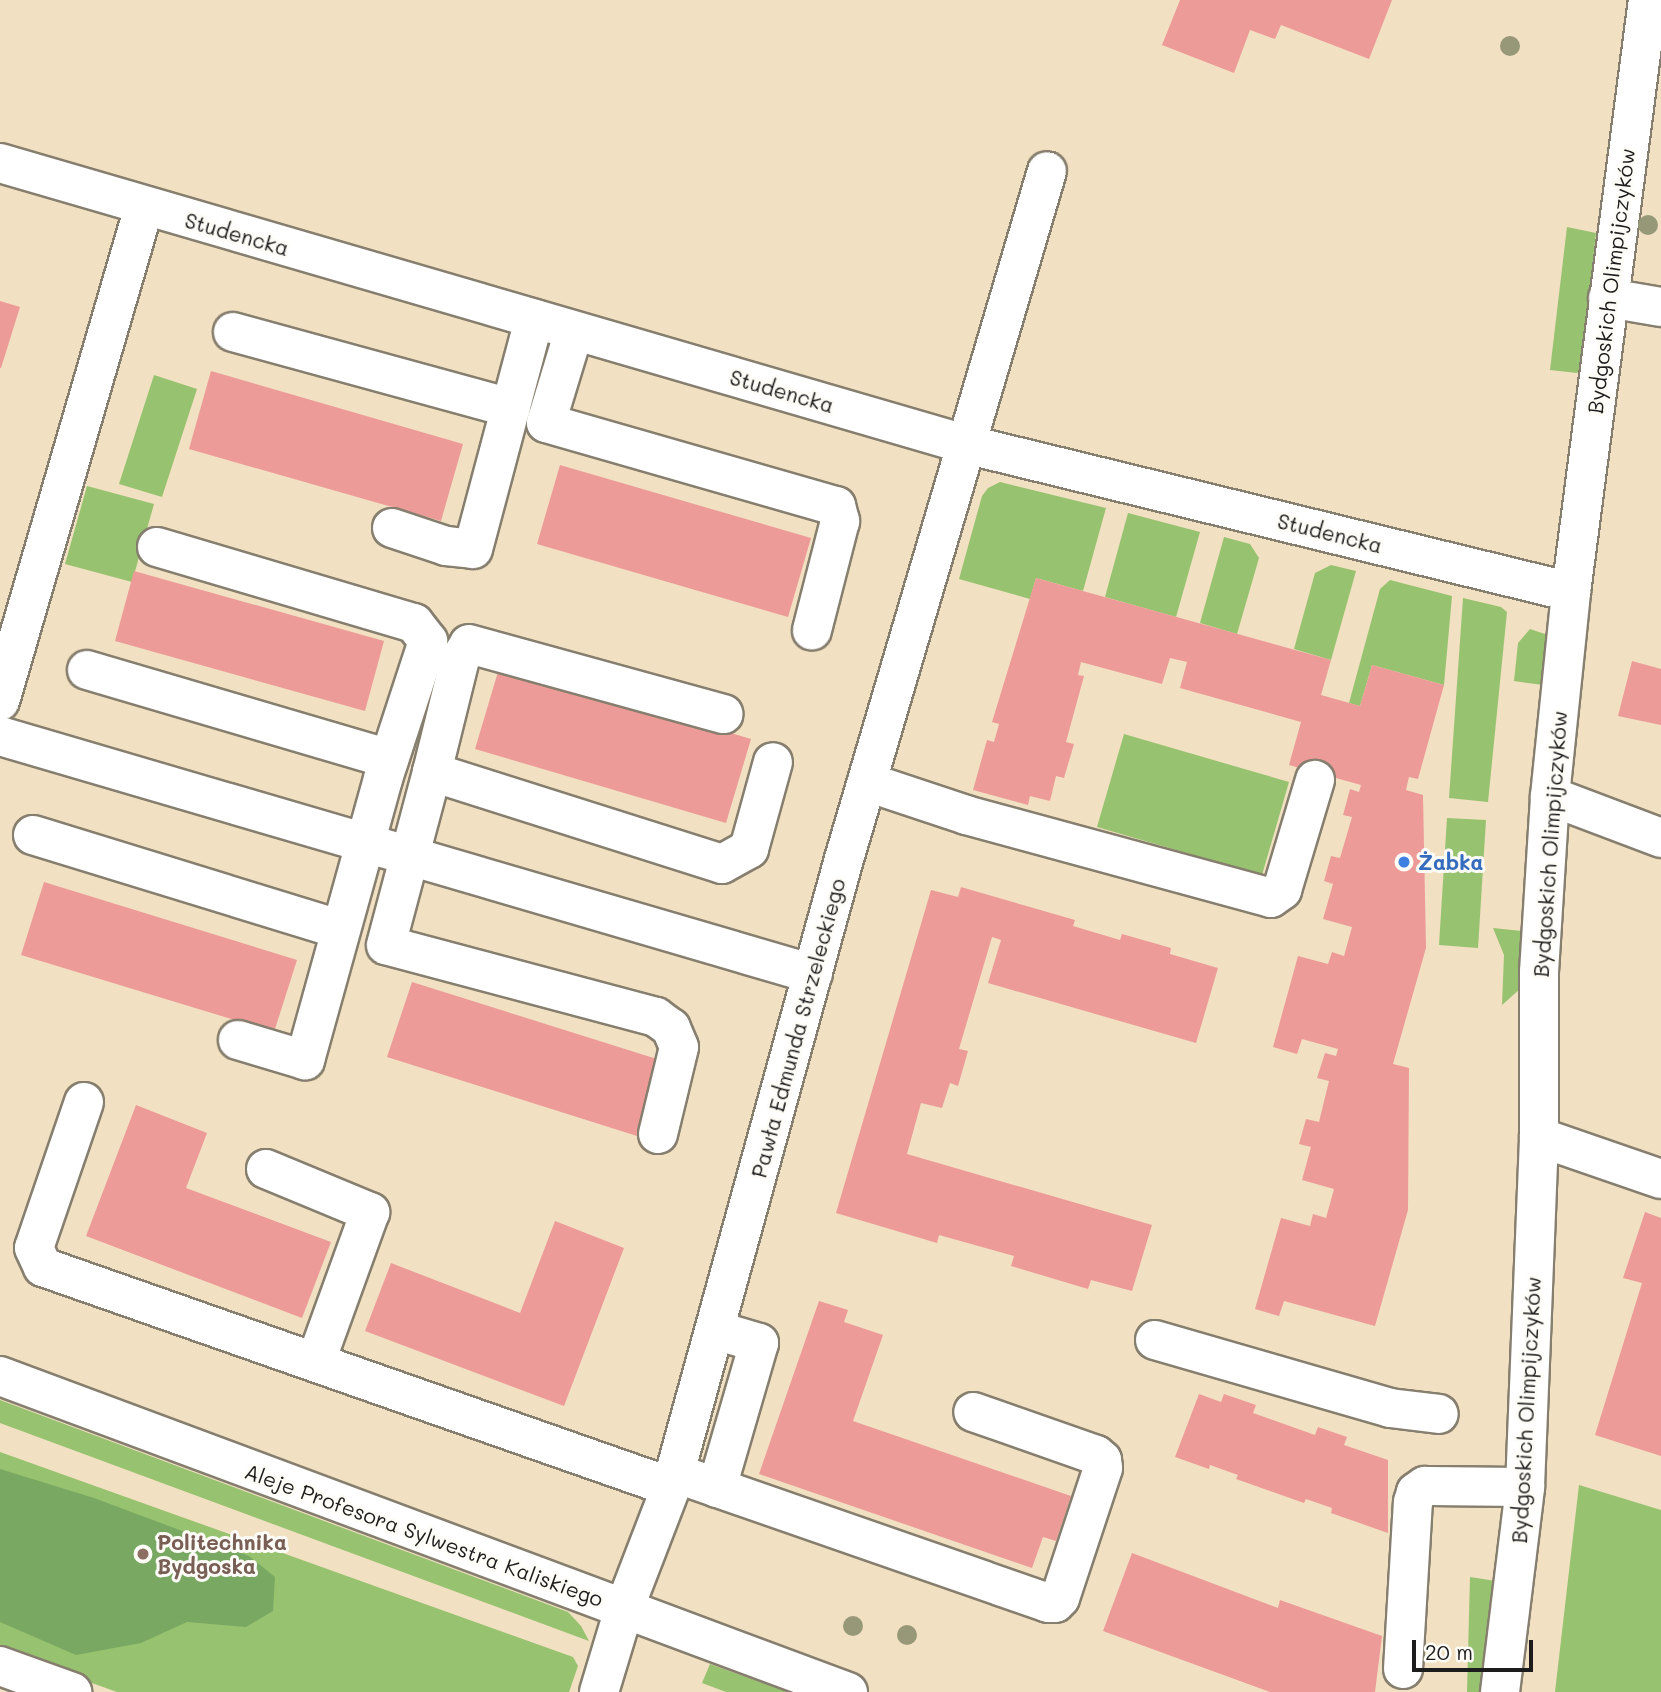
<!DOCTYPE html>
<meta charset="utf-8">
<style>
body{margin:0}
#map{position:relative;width:1661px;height:1692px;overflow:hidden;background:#f1e0c1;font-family:Mali,sans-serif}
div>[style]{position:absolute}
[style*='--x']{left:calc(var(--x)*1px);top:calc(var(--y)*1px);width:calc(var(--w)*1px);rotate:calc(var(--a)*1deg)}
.green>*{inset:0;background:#97c26f}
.forest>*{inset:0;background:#79a862}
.building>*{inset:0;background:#ed9b98}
.roads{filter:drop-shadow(2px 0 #867e6e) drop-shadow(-2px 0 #867e6e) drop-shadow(0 2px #867e6e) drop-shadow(0 -2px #867e6e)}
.minor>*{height:38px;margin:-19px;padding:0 19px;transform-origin:19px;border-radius:19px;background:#fff}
.trees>*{width:20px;height:20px;margin:-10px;border-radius:50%;background:#979878}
.dots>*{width:19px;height:19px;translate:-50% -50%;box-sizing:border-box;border:4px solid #fdfcf7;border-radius:50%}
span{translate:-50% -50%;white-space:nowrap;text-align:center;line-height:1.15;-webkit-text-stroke:6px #fdfcf7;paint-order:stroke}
.street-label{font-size:21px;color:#1c1c1c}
.shop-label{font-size:21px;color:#366cbe;font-weight:700}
.left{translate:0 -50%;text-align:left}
.education-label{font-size:21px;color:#785e54;font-weight:700}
.scale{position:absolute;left:1412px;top:1640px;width:121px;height:32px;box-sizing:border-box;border:4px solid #1c1c1c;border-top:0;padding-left:9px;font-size:21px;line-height:24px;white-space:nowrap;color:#1c1c1c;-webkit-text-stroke:5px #fdfcf7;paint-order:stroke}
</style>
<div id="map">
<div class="green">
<i style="clip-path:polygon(1567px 227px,1596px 233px,1581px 369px,1577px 373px,1550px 370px)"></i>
<i style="clip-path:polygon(154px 375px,197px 389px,162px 497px,119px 484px)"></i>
<i style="clip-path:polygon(1000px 482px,1106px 508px,1083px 591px,1036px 578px,1030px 599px,959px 579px,982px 496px,988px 488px)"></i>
<i style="clip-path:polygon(87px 486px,154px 504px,132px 582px,65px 564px)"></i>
<i style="clip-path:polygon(1128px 513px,1200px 532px,1176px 617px,1105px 597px)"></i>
<i style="clip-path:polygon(1224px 537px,1250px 544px,1259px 558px,1237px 634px,1200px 623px)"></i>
<i style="clip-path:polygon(1331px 565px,1356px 571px,1331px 660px,1294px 649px,1315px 573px)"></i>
<i style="clip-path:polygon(1390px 580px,1452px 596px,1444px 685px,1372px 665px,1360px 706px,1349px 703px,1380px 589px)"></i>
<i style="clip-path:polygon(1463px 598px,1501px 607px,1507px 612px,1488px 802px,1449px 798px)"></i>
<i style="clip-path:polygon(1530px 629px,1548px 635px,1543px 685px,1514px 681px,1518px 643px)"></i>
<i style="clip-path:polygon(1124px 734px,1289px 782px,1262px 875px,1097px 827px)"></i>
<i style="clip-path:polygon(1447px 818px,1486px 820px,1478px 948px,1439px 945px)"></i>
<i style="clip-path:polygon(1493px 928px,1522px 931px,1523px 935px,1520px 989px,1502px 1005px,1504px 955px)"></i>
<i style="clip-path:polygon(0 1400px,568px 1612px,581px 1626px,589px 1641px,0 1423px)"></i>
<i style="clip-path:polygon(0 1452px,573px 1657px,578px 1666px,569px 1692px,117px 1692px,0 1650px)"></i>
<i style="clip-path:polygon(1579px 1485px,1661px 1510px,1661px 1692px,1555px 1692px)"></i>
<i style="clip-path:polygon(1470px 1577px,1496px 1581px,1482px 1692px,1467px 1692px)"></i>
<i style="clip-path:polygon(710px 1664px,788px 1692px,726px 1692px,702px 1683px)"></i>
</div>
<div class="forest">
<i style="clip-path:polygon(0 1469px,94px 1498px,249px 1556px,275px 1577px,273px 1611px,246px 1627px,187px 1622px,141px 1643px,76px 1655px,0 1622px)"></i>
</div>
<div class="building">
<i style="clip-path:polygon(1180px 0,1392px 0,1369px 59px,1281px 25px,1275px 39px,1250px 30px,1234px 73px,1162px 45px)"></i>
<i style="clip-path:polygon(0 301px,20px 307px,1px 368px,0 368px)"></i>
<i style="clip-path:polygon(211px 371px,463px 444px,441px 521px,189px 449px)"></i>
<i style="clip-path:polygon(560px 465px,811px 538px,788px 617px,537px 544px)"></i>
<i style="clip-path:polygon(134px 571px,384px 641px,365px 711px,115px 641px)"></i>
<i style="clip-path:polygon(1036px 578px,1331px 660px,1321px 695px,1360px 706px,1372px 665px,1444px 685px,1418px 779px,1409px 777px,1406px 790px,1423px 795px,1426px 948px,1393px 1064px,1409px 1068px,1408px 1210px,1375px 1326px,1284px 1301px,1279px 1316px,1255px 1309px,1281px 1218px,1310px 1226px,1313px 1214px,1326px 1218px,1334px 1189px,1302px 1180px,1311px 1147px,1299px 1144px,1306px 1119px,1319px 1122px,1329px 1081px,1317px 1078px,1325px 1053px,1336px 1056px,1338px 1049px,1302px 1039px,1297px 1054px,1273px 1047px,1298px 956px,1328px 964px,1332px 952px,1344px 956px,1352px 927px,1323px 919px,1333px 884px,1324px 881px,1331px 856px,1340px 858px,1352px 817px,1343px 815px,1350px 789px,1359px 792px,1361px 785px,1289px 765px,1301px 722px,1180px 688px,1187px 662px,1170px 658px,1162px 684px,1081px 662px,1078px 675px,1084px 676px,1066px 742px,1074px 744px,1064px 778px,1056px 776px,1050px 801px,1030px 796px,1028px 805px,973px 790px,987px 740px,994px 742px,999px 724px,992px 722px)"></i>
<i style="clip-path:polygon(1632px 661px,1661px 669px,1661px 725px,1618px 716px)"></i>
<i style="clip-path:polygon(500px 665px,751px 739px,726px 823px,475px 749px)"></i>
<i style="clip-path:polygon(44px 882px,297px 960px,274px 1032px,21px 955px)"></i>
<i style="clip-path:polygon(961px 887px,1075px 920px,1073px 926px,1120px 940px,1122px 934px,1171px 948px,1170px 954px,1218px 968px,1196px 1043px,988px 983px,1001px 940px,992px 937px,959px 1049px,968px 1051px,958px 1086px,950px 1083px,942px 1108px,921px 1103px,907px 1154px,1152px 1225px,1132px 1291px,1091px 1280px,1088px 1289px,1011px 1266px,1014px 1256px,939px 1235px,937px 1243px,836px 1213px,931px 890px,958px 897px)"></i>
<i style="clip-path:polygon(412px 982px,660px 1060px,637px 1136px,387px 1057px)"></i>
<i style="clip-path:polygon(136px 1105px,207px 1133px,186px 1188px,331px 1242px,302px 1318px,86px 1236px)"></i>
<i style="clip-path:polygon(1645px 1212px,1661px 1218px,1661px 1456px,1595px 1435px,1642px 1283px,1623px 1278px)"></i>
<i style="clip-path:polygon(555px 1221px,624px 1248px,564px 1406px,365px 1331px,391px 1263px,520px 1313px)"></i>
<i style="clip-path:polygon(819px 1301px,848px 1310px,844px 1322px,883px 1335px,853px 1421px,1071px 1496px,1056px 1541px,1043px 1537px,1032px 1568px,759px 1474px)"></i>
<i style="clip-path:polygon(1199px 1394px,1221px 1402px,1224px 1394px,1256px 1405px,1253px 1413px,1315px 1435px,1318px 1427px,1347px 1437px,1344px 1445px,1388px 1460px,1388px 1533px,1331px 1513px,1332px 1508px,1306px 1499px,1304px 1503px,1236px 1479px,1238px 1475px,1210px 1465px,1209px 1469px,1175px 1457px)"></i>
<i style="clip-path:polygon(1132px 1553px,1278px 1608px,1280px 1600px,1382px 1636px,1375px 1692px,1270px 1692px,1103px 1631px)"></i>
</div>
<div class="roads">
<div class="minor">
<i style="--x:0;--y:163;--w:1005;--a:16.24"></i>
<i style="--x:965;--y:444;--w:624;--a:13.72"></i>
<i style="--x:1608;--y:298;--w:54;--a:9.6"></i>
<i style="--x:574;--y:331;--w:96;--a:106.9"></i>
<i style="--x:546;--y:423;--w:302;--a:16"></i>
<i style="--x:836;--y:506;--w:16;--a:75"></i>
<i style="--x:840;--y:521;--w:113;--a:104.4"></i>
<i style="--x:233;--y:332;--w:288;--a:15.3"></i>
<i style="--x:392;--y:528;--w:57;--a:18.4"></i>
<i style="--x:446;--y:546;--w:27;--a:6"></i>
<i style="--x:473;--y:549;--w:238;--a:-75.1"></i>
<i style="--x:157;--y:547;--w:268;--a:16.5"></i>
<i style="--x:414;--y:623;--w:23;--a:52"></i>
<i style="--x:428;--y:641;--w:145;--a:108.1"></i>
<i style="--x:383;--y:779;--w:292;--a:105.5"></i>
<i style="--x:305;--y:1060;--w:70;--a:-163.4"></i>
<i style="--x:87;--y:670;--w:315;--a:16.4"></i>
<i style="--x:0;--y:701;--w:515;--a:-73.75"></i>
<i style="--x:0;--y:736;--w:847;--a:16.32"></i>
<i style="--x:432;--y:772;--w:116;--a:-76.1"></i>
<i style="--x:460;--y:659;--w:17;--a:-59"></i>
<i style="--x:469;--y:644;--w:264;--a:15.4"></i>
<i style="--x:867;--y:782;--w:104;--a:18.4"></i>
<i style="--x:966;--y:815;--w:316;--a:15.2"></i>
<i style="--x:1271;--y:898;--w:14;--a:-36"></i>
<i style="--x:1282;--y:890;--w:115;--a:-73.3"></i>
<i style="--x:1550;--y:796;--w:119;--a:20.7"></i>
<i style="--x:33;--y:835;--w:322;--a:17.1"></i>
<i style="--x:84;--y:1102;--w:154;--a:108.9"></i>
<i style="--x:34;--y:1248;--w:21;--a:65"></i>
<i style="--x:43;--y:1267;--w:665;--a:19.31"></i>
<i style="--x:658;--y:1134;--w:89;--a:-76.4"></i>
<i style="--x:679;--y:1047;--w:21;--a:-113"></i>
<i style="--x:671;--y:1028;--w:19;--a:-144"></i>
<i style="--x:656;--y:1017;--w:279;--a:-165.1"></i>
<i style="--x:386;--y:945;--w:179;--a:-75.1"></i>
<i style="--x:432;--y:772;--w:304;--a:17.6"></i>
<i style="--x:722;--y:864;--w:31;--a:-29"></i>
<i style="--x:749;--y:849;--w:90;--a:-74.6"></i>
<i style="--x:1539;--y:1137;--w:129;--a:19"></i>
<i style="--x:266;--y:1169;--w:113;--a:22.5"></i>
<i style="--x:370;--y:1212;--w:158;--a:109.9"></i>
<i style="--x:715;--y:1330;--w:46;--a:16.5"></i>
<i style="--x:759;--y:1343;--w:151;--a:106.2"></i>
<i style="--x:1155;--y:1340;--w:245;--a:16.1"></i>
<i style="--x:1390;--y:1408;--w:49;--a:7"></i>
<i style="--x:0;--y:1376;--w:905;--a:20.44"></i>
<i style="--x:675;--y:1473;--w:395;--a:19.2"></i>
<i style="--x:1048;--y:1603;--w:7;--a:0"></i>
<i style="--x:1055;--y:1603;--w:7;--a:-45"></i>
<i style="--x:1060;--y:1598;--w:137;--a:-71.7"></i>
<i style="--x:1103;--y:1468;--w:8;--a:-97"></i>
<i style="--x:1102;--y:1460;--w:8;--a:-140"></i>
<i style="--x:1096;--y:1455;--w:130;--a:-160.7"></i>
<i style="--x:0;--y:1666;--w:77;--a:19.9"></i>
<i style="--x:1403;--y:1669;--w:167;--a:-86.6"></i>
<i style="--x:1413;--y:1502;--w:10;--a:-73"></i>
<i style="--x:1416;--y:1492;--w:11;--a:-34"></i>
<i style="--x:1425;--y:1486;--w:100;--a:0.6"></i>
<i style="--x:599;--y:1692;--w:87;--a:-73.2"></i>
<i style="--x:624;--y:1609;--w:131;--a:-68.9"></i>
<i style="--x:671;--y:1487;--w:651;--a:-74.6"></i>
<i style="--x:844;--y:859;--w:717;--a:-73.56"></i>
<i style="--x:1500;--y:1692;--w:207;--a:-83"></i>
<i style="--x:1525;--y:1487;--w:350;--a:-87.7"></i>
<i style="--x:1539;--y:1137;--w:165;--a:-90"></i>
<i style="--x:1539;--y:972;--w:176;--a:-86.4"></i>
<i style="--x:1550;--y:796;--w:205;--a:-84.1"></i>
<i style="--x:1571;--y:592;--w:597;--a:-82.59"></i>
</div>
</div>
<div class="trees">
<i style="left:1510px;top:46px"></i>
<i style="left:1648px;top:225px"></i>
<i style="left:853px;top:1626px"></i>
<i style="left:907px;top:1635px"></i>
</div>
<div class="dots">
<i style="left:1404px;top:862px;background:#3f7fe0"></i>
<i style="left:143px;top:1554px;background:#8d6e63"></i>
</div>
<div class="street-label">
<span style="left:237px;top:234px;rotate:16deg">Studencka</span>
<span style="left:1611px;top:281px;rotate:-83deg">Bydgoskich Olimpijczyków</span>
<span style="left:782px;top:391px;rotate:16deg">Studencka</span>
<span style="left:1330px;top:533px;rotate:14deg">Studencka</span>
<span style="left:1550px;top:844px;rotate:-86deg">Bydgoskich Olimpijczyków</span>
<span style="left:798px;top:1028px;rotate:-75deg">Pawła Edmunda Strzeleckiego</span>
<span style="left:1526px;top:1410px;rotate:-87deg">Bydgoskich Olimpijczyków</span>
<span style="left:424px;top:1535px;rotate:20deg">Aleje Profesora Sylwestra Kaliskiego</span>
</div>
<div class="shop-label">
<span class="left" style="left:1418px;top:862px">Żabka</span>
</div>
<div class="education-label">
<span class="left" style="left:157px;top:1554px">Politechnika<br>Bydgoska</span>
</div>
<div class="scale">20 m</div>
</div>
